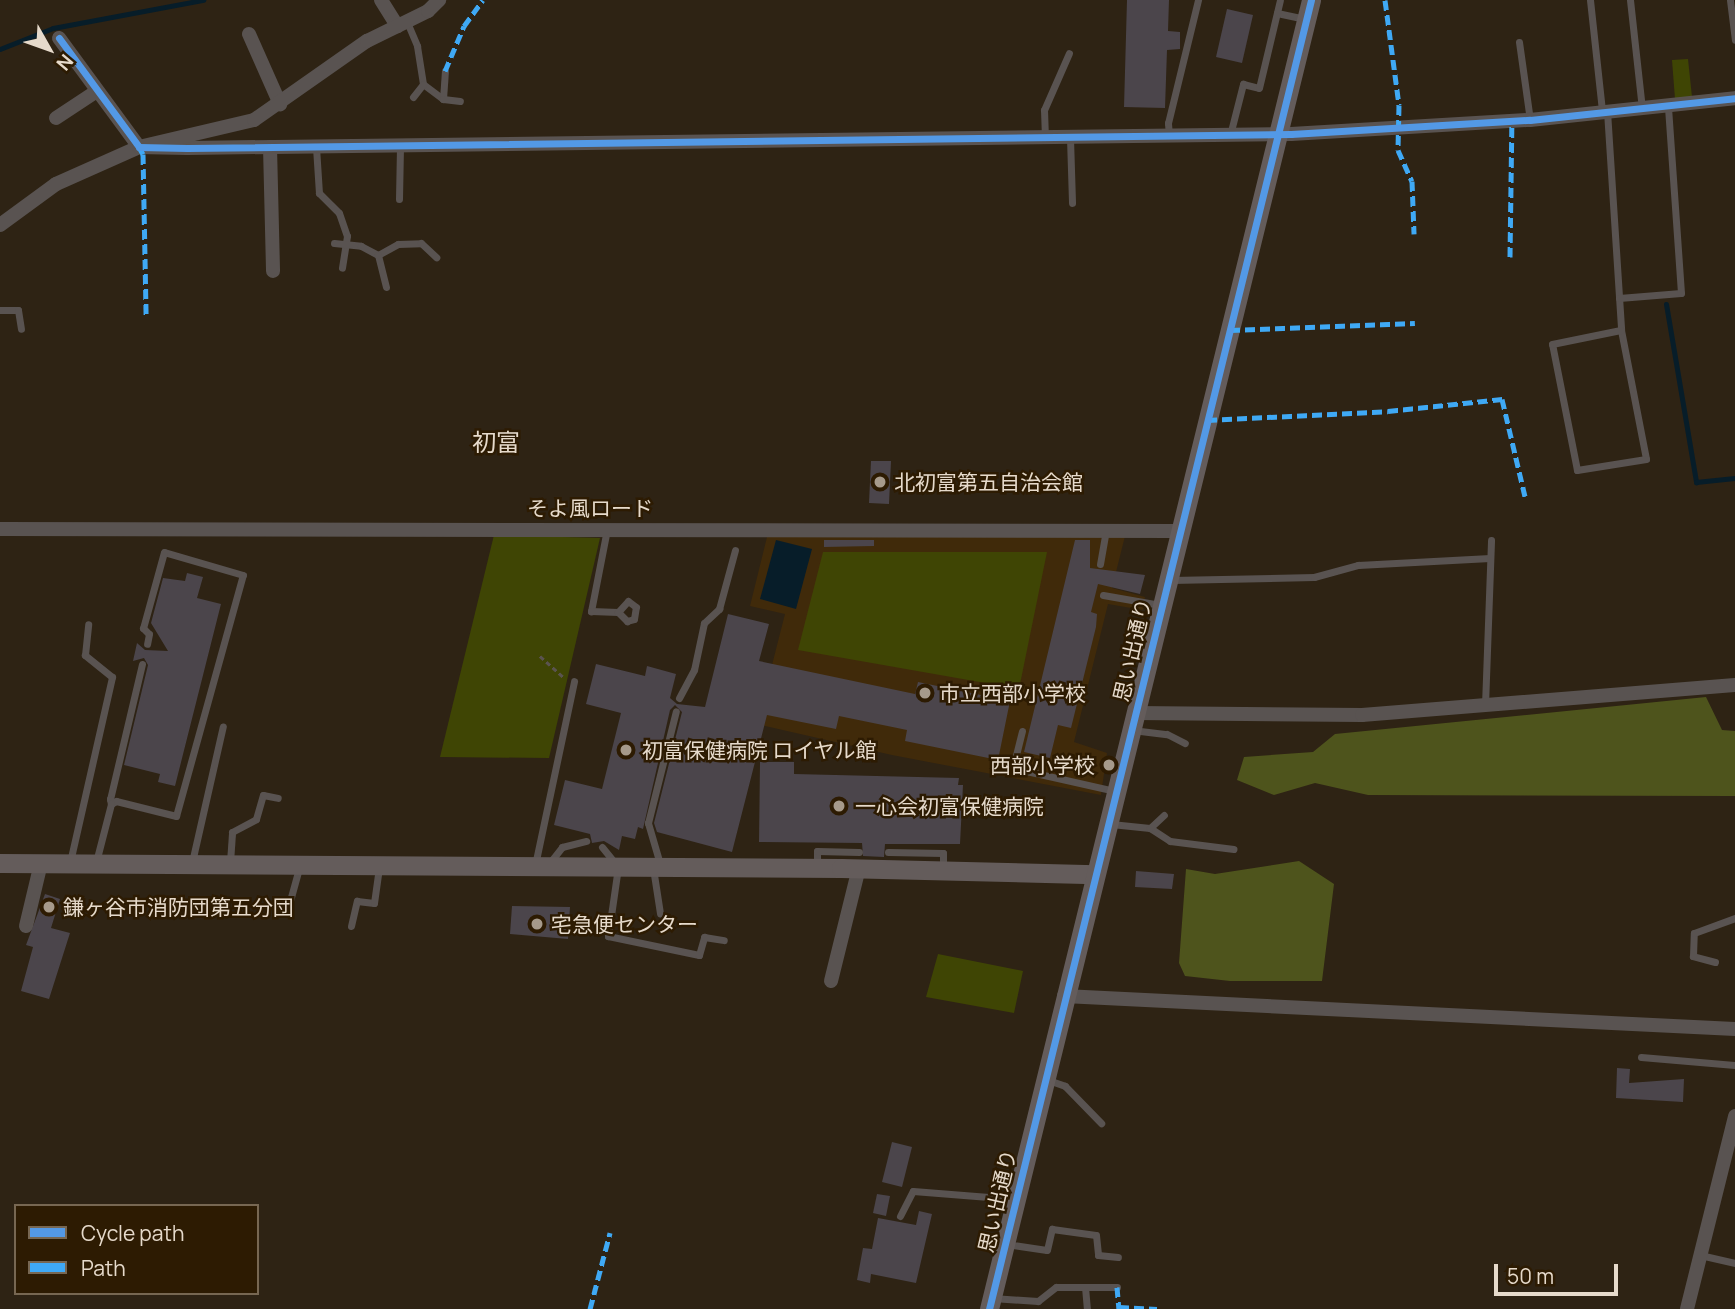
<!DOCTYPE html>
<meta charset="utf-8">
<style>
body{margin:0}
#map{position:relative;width:1735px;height:1309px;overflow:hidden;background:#2e2314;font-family:Manrope,"Noto Sans JP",sans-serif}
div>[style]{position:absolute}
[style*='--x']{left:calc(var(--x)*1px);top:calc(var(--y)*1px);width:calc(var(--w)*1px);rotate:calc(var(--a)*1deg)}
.built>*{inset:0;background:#402a0a}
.green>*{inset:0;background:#3f4504}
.forest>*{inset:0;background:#4e541c}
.water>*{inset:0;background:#071d29}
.stream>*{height:5px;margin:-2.5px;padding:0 2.5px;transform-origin:2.5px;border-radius:2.5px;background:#071d29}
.building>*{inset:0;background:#4b454b}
.path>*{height:2.5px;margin-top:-1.25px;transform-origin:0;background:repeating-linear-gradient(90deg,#5a534f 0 5px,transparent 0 8.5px)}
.lane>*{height:7px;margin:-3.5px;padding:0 3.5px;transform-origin:3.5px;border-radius:3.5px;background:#595351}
.street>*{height:14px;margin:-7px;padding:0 7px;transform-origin:7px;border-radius:7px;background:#595351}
.secondary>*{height:19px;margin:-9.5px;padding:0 9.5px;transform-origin:9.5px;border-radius:9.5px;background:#645c5b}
.quiet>*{height:5px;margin-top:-2.5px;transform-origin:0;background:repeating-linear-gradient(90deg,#3fa9f5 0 10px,transparent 0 15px)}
.cycleway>*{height:7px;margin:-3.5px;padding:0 3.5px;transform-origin:3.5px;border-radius:3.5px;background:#5399e6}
.dots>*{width:19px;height:19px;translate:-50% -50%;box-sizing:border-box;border:4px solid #2d1b02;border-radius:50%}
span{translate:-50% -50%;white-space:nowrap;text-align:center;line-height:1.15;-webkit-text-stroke:5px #2d1b02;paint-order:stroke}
.poi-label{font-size:21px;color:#e6dacb}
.left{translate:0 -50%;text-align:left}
.right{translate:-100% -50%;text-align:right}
.street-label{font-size:21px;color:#e6dacb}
.quarter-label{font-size:24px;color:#e6dacb}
.legend{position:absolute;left:14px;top:1204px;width:245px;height:91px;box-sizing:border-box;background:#2d1b02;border:2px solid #776752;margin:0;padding:9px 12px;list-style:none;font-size:21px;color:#e6dacb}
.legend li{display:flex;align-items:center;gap:14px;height:35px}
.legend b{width:35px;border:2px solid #776752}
.north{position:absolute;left:14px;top:14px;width:70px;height:70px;-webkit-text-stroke:5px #2d1b02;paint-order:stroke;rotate:130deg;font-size:19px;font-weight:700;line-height:28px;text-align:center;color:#e6dacb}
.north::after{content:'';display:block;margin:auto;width:24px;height:32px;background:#e6dacb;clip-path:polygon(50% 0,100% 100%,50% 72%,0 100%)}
.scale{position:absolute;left:1494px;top:1264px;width:124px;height:32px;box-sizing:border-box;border:4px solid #e6dacb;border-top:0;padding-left:9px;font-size:21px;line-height:24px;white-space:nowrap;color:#e6dacb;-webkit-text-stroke:5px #2d1b02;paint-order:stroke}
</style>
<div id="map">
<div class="built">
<i style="clip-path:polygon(768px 533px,1125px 536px,1112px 588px,1145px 597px,1143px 610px,1108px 604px,1074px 742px,1107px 753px,1101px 795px,892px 755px,757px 724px,785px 614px,750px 606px)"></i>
</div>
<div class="green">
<i style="clip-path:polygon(1688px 59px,1692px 97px,1675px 99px,1672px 60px)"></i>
<i style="clip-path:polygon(494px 535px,600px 538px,549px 758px,440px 757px)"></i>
<i style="clip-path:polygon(823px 552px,1047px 552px,1019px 689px,798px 650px)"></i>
<i style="clip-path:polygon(938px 954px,1023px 971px,1014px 1013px,926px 997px)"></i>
</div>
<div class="forest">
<i style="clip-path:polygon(1706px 697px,1722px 730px,1735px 731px,1735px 796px,1368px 795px,1315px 783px,1274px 795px,1237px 780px,1244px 757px,1313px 752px,1335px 734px)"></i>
<i style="clip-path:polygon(1299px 861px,1334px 884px,1322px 981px,1230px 981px,1185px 976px,1179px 963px,1186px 869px,1215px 874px)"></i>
</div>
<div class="water">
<i style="clip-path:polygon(776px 540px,812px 549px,796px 609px,760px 599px)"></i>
</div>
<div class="stream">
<i style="--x:0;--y:49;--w:57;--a:-21.6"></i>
<i style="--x:53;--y:28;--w:153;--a:-10.6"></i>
<i style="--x:1666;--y:304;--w:181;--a:80.4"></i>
<i style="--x:1696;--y:482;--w:39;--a:-6"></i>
</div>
<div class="building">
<i style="clip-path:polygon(1127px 0,1169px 0,1168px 31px,1180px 32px,1180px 49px,1167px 50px,1165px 108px,1124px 107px)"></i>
<i style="clip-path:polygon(1227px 9px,1253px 15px,1242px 63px,1216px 57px)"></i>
<i style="clip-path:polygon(871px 461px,891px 461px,889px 504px,869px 503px)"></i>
<i style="clip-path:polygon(824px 540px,874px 540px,874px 546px,824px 547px)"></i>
<i style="clip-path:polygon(1075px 540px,1090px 540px,1090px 568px,1145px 575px,1140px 594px,1098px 584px,1091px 612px,1097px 614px,1096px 627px,1071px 728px,1058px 725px,1050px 758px,1024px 752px)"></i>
<i style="clip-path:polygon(187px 573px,203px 577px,197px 598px,221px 604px,175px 786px,158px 782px,160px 774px,124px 765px,148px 665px,144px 658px,133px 661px,137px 643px,145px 650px,168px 651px,151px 623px,163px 578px,185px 581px)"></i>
<i style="clip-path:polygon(728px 614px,769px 624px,759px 661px,915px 694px,918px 682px,1010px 701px,998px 760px,905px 741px,907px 730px,839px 716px,836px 729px,767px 715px,732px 852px,657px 832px,654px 823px,682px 712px,675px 705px,670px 710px,643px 829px,638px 827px,635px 839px,622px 836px,619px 850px,604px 841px,592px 843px,590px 834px,554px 825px,565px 780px,602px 789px,621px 713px,586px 704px,596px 664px,645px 676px,647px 666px,676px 674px,670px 698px,677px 704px,705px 707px)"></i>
<i style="clip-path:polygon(760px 762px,794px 762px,794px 774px,959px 778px,958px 785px,963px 785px,960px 844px,885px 844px,884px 857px,863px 856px,862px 843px,759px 842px)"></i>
<i style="clip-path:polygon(1136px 871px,1174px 874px,1172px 889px,1135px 887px)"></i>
<i style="clip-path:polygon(45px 894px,60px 899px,51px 928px,70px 933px,49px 999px,21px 991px,33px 947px,26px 945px)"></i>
<i style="clip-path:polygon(512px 906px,570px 907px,568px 939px,510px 934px)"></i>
<i style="clip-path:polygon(1617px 1068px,1630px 1069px,1629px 1083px,1684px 1079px,1683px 1102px,1616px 1098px)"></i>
<i style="clip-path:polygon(892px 1142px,912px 1147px,902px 1187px,882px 1182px)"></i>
<i style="clip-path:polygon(877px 1194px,890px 1196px,886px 1216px,873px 1213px)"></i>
<i style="clip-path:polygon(919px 1211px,932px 1214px,916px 1283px,871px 1274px,870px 1283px,857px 1280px,863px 1248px,872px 1249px,878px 1218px,916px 1225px)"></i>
</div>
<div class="path">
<i style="--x:540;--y:656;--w:31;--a:42"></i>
</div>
<div class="lane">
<i style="--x:1590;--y:0;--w:111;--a:83.8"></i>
<i style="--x:1630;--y:0;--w:109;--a:83.7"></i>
<i style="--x:1730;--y:0;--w:40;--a:82.9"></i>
<i style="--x:1277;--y:13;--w:30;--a:12"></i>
<i style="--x:407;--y:22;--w:26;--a:67"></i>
<i style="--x:417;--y:46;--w:38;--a:81"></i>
<i style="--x:423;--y:84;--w:25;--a:37"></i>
<i style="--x:443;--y:99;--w:28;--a:-86"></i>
<i style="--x:1519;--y:42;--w:79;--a:82"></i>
<i style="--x:413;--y:97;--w:16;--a:-52"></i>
<i style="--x:443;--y:99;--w:17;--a:7"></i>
<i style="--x:1607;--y:111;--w:219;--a:86.3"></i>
<i style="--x:1621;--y:330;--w:131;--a:79"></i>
<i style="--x:1646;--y:459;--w:70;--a:170.9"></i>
<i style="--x:1577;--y:470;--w:128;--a:-101.2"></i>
<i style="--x:1552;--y:344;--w:70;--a:-11.5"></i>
<i style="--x:1169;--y:135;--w:12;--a:-95"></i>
<i style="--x:1168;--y:123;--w:127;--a:-76.3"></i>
<i style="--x:1230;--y:135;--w:53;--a:-75.7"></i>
<i style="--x:1243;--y:84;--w:16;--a:14"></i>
<i style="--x:1259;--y:88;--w:90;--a:-76.6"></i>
<i style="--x:1045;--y:138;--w:28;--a:-92"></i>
<i style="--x:1044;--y:110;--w:62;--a:-66.3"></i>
<i style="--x:1070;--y:138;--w:65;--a:88.2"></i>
<i style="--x:316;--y:147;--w:46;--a:86.3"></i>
<i style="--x:319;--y:193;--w:28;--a:45"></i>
<i style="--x:339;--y:213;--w:24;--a:71"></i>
<i style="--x:347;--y:236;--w:32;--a:99"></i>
<i style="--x:399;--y:199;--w:50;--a:-88.9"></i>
<i style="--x:334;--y:243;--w:27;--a:6"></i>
<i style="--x:361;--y:246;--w:19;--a:28"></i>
<i style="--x:378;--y:255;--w:23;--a:-29"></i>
<i style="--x:398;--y:244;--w:23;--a:-2"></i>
<i style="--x:421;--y:243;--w:21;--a:43"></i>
<i style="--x:378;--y:255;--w:33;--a:76"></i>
<i style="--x:1619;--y:298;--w:62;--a:-4.6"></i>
<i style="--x:1681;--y:293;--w:187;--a:-94"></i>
<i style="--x:0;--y:310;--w:18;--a:0"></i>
<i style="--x:18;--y:310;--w:19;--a:81"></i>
<i style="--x:607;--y:529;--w:84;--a:101"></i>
<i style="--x:591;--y:611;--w:27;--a:2"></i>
<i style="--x:618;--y:612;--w:13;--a:45"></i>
<i style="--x:627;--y:621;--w:7;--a:-16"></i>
<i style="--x:634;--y:619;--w:12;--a:-81"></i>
<i style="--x:636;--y:607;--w:10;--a:-143"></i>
<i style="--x:628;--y:601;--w:15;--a:132"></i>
<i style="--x:1100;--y:564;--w:34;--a:-80"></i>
<i style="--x:1171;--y:580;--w:143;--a:-1.2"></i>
<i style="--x:1314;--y:577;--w:46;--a:-15.3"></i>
<i style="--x:1358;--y:565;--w:132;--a:-3"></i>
<i style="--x:1103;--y:595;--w:58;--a:10"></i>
<i style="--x:142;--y:664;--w:139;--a:103.3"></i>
<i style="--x:110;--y:799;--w:5;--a:79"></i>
<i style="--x:111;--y:804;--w:6;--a:-31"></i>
<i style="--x:116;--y:801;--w:62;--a:14"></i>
<i style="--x:176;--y:816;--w:250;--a:-74.5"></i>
<i style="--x:243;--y:575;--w:82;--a:-163.8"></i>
<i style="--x:164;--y:552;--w:79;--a:105.4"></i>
<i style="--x:143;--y:628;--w:8;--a:45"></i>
<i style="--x:149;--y:634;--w:10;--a:101"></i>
<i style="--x:679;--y:698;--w:32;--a:-62"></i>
<i style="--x:694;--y:670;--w:48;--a:-78"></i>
<i style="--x:704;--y:623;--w:21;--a:-43"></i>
<i style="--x:719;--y:609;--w:61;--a:-74.8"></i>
<i style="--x:1485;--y:705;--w:165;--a:-87.9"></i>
<i style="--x:1132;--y:730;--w:35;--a:7"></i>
<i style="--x:1167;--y:734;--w:20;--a:27"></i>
<i style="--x:1022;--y:731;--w:38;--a:104"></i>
<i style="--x:1013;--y:768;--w:105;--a:12.7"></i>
<i style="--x:1111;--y:824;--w:39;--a:6"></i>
<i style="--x:1150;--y:828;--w:24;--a:33"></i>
<i style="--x:1170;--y:841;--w:64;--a:7.2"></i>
<i style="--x:1150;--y:828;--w:19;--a:-43"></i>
<i style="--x:602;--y:847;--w:26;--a:51"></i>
<i style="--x:618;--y:867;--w:70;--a:98.2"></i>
<i style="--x:608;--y:936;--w:93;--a:11.8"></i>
<i style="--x:699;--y:955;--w:19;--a:-74"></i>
<i style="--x:704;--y:937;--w:20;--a:9"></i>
<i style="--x:888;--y:852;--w:55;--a:1"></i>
<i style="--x:943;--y:853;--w:16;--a:90"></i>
<i style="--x:70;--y:862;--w:190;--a:-77.2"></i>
<i style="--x:112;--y:677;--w:35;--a:-141"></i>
<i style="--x:85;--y:655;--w:31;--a:-84"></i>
<i style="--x:96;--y:862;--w:60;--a:-75.5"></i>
<i style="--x:192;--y:862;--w:139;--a:-77.2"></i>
<i style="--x:230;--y:862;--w:30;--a:-86"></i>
<i style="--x:232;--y:832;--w:27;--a:-28"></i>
<i style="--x:256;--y:819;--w:25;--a:-74"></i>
<i style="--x:263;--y:795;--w:15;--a:11"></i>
<i style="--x:660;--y:864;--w:43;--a:-106.3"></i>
<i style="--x:648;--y:823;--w:115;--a:-76"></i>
<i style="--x:535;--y:865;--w:188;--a:-78"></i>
<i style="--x:548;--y:865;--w:23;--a:-52"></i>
<i style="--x:562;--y:847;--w:25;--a:-14"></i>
<i style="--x:653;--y:868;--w:46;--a:81.2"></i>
<i style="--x:817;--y:868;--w:17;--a:-90"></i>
<i style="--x:817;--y:851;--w:42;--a:1.4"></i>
<i style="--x:288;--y:908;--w:41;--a:-74.6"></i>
<i style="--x:351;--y:926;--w:26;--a:-77"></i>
<i style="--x:357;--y:901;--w:17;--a:7"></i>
<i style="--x:374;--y:903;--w:35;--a:-82"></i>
<i style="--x:1715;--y:962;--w:23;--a:-165"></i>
<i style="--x:1693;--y:956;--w:23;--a:-88"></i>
<i style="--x:1694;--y:933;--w:44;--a:-20.1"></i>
<i style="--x:1641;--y:1057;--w:94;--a:4.9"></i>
<i style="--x:1048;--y:1080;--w:18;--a:19"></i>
<i style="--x:1065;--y:1086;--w:52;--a:45.8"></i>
<i style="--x:900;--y:1216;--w:28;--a:-63"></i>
<i style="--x:913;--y:1191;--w:101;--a:4.5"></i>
<i style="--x:1006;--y:1244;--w:41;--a:8.3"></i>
<i style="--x:1047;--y:1250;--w:22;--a:-77"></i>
<i style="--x:1052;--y:1229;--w:44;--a:7.8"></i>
<i style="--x:1096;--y:1235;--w:20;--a:84"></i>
<i style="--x:1098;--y:1255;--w:20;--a:6"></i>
<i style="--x:1700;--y:1255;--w:36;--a:13"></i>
<i style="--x:1085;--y:1287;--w:22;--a:85"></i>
<i style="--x:992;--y:1298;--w:46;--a:3.7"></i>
<i style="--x:1038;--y:1301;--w:23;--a:-38"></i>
<i style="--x:1056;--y:1287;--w:61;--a:0"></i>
</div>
<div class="street">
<i style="--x:381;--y:0;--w:31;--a:58"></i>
<i style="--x:249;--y:34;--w:77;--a:66.1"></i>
<i style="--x:59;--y:38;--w:135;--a:53.7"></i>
<i style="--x:139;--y:147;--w:48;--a:1.2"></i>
<i style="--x:187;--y:148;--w:1104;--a:-0.73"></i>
<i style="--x:1291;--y:134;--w:239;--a:-3.4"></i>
<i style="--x:1530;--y:120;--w:206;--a:-6.1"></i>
<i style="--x:56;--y:118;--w:49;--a:-33.4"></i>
<i style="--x:270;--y:147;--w:124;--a:88.6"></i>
<i style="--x:0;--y:225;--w:69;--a:-36.2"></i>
<i style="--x:56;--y:184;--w:91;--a:-24"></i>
<i style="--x:139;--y:147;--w:118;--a:-13.2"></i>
<i style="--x:254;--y:120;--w:138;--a:-35"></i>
<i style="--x:367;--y:41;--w:68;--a:-26.2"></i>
<i style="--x:428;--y:11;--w:16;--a:-45"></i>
<i style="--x:0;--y:529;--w:1180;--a:0.1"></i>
<i style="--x:1135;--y:713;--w:227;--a:0.5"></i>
<i style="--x:1362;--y:715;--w:374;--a:-4.6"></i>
<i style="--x:26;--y:926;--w:65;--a:-76.6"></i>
<i style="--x:831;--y:981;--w:116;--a:-76.1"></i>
<i style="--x:1064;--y:996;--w:672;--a:2.82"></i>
<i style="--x:1687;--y:1309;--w:199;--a:-76"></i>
</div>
<div class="secondary">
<i style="--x:0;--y:863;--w:841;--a:0.34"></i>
<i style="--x:841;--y:868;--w:254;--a:1.4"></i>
<i style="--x:989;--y:1309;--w:1348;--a:-76.18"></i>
</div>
<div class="quiet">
<i style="--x:1385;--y:0;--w:106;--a:82.4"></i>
<i style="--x:1399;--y:105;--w:45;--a:91.3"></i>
<i style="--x:1398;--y:150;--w:34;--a:66"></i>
<i style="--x:1412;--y:181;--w:53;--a:87.8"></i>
<i style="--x:445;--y:71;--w:49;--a:-67.1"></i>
<i style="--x:464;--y:26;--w:32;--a:-54"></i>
<i style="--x:139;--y:147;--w:8;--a:60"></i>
<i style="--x:143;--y:154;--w:162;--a:88.9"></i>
<i style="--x:1510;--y:257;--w:136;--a:-89.2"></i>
<i style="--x:1230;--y:330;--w:185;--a:-2.2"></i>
<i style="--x:1207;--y:420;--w:181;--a:-2.8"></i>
<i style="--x:1388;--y:411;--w:115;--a:-6"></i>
<i style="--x:1502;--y:399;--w:100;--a:76.7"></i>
<i style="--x:1117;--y:1287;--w:22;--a:85"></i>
<i style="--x:1119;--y:1307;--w:38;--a:3"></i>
<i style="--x:590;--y:1309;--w:79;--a:-75.3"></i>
</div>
<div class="cycleway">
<i style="--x:59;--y:38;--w:135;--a:53.7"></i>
<i style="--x:139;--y:147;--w:48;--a:1.2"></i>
<i style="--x:187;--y:148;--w:1104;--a:-0.73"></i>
<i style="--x:1291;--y:134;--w:239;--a:-3.4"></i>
<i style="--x:1530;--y:120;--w:206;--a:-6.1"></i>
<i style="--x:989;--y:1309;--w:1348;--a:-76.18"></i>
</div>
<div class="dots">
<i style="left:880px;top:482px;background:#a69a8b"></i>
<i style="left:925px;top:693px;background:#a69a8b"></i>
<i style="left:626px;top:750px;background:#a69a8b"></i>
<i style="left:1109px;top:765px;background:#a69a8b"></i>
<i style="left:839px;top:806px;background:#a69a8b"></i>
<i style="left:49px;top:907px;background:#a69a8b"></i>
<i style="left:537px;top:924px;background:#a69a8b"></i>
</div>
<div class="poi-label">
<span class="left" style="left:894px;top:482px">北初富第五自治会館</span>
<span class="left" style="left:939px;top:693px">市立西部小学校</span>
<span class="left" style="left:642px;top:750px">初富保健病院 ロイヤル館</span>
<span class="right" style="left:1095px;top:765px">西部小学校</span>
<span class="left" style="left:855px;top:806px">一心会初富保健病院</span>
<span class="left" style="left:63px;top:907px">鎌ヶ谷市消防団第五分団</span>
<span class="left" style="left:551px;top:924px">宅急便センター</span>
</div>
<div class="street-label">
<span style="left:590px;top:508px">そよ風ロード</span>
<span style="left:1132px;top:650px;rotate:-77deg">思い出通り</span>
<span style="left:997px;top:1201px;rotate:-77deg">思い出通り</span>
</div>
<div class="quarter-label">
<span style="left:496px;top:442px">初富</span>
</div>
<ul class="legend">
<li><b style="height:9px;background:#5399e6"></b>Cycle path</li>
<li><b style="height:9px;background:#3fa9f5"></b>Path</li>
</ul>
<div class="north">N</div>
<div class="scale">50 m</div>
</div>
